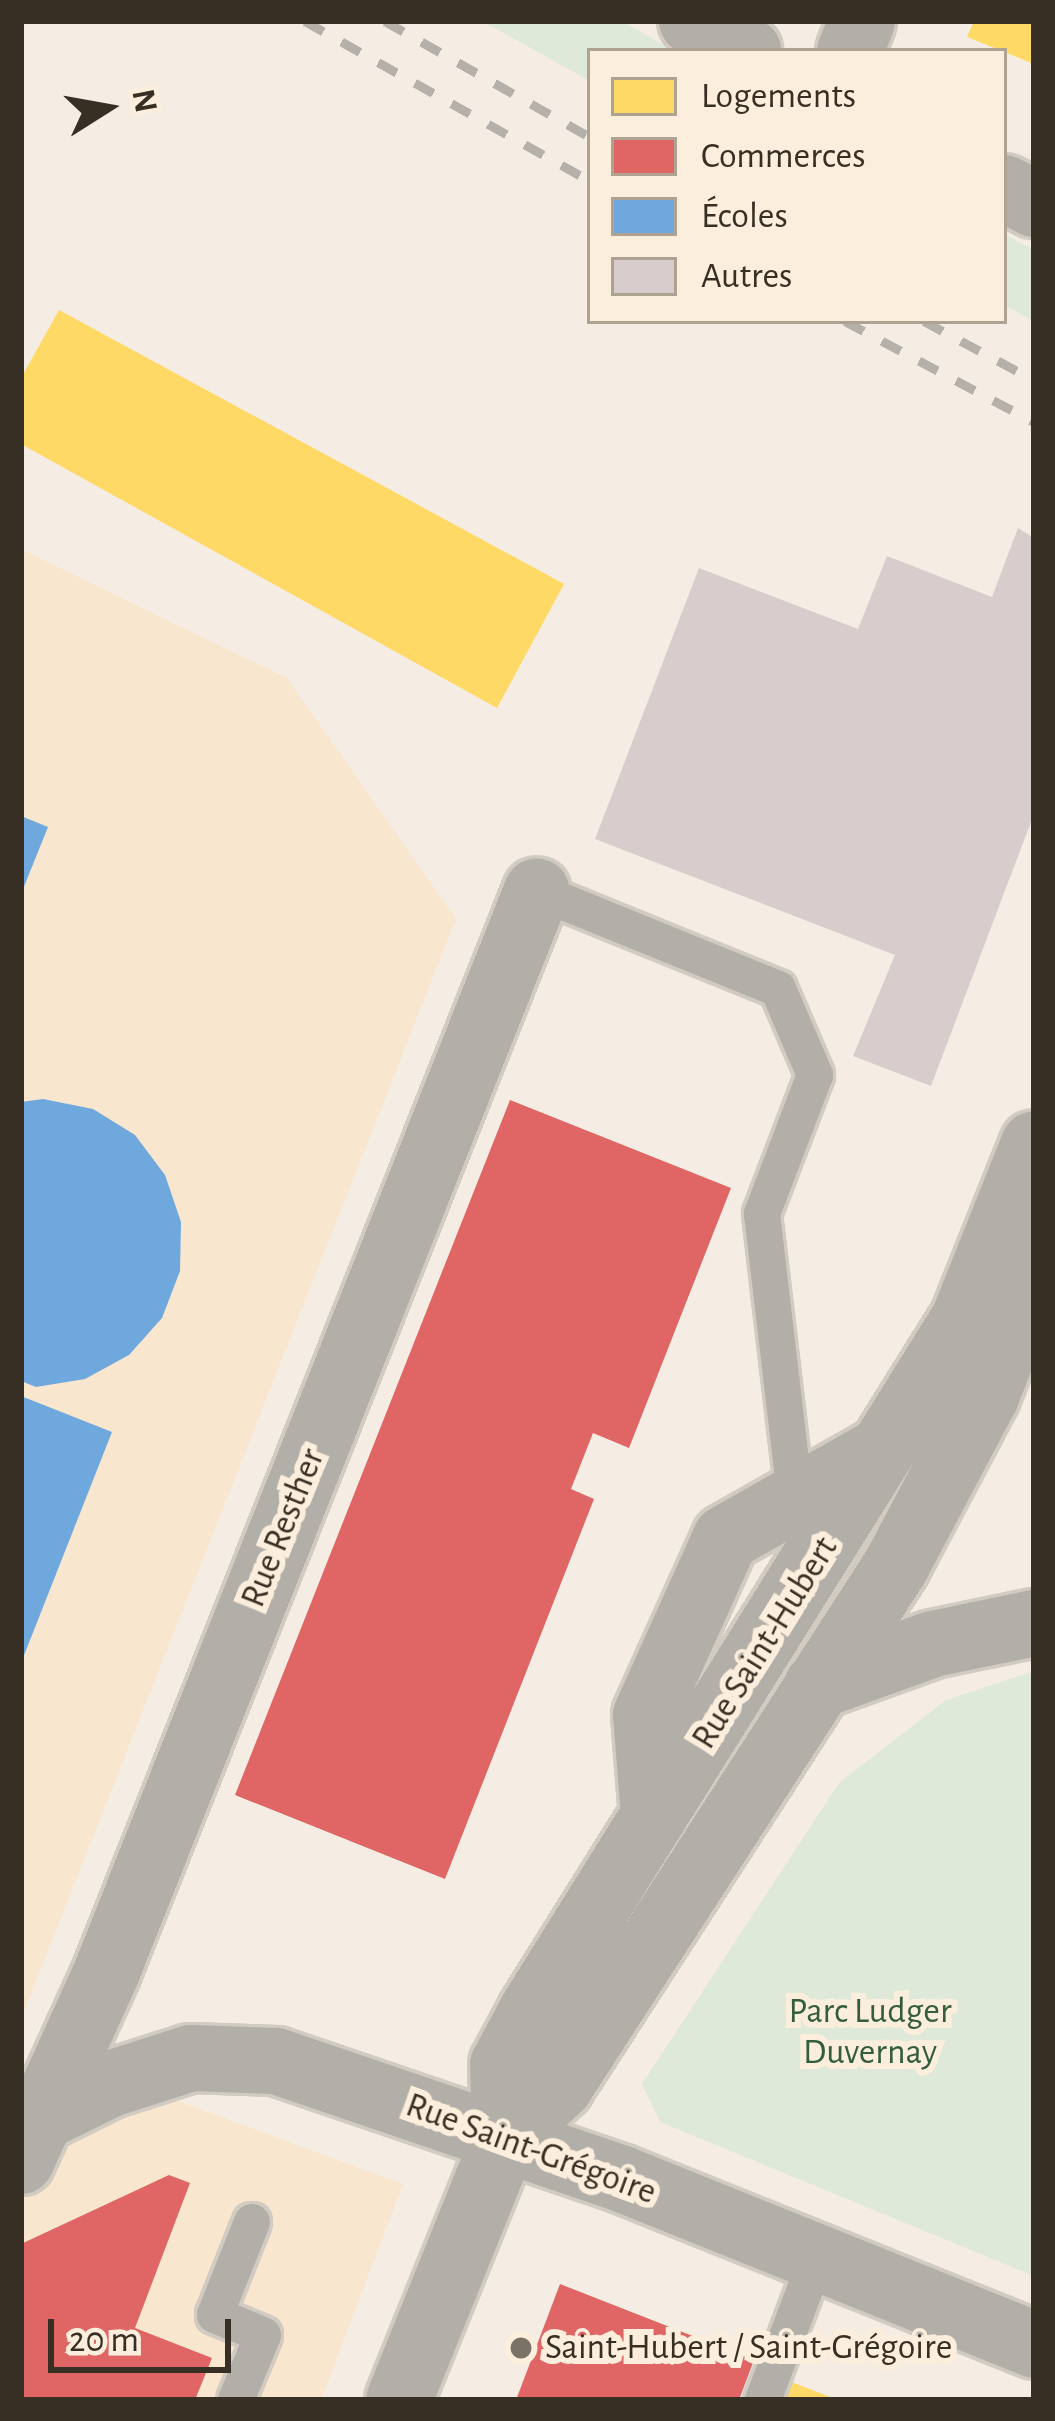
<!DOCTYPE html>
<meta charset="utf-8">
<style>
body{margin:0}
#map{position:relative;width:1055px;height:2421px;overflow:hidden;background:#f5ede3;font-family:"Alegreya Sans",sans-serif}
div>[style]{position:absolute}
[style*='--x']{left:calc(var(--x)*1px);top:calc(var(--y)*1px);width:calc(var(--w)*1px);rotate:calc(var(--a)*1deg)}
.built>*{inset:0;background:#f9e6ce}
.green>*{inset:0;background:#dee9d9}
.homes>*{inset:0;background:#ffd966}
.shops>*{inset:0;background:#e06666}
.schools>*{inset:0;background:#6fa8dc}
.building>*{inset:0;background:#d8cdcc}
.roads{filter:drop-shadow(3px 0 #d1cbc2) drop-shadow(-3px 0 #d1cbc2) drop-shadow(0 3px #d1cbc2) drop-shadow(0 -3px #d1cbc2)}
.service>*{height:36px;margin:-18px;padding:0 18px;transform-origin:18px;border-radius:18px;background:#b2afa8}
.minor>*{height:66px;margin:-33px;padding:0 33px;transform-origin:33px;border-radius:33px;background:#b2afa8}
.tertiary>*{height:66px;margin:-33px;padding:0 33px;transform-origin:33px;border-radius:33px;background:#b2afa8}
.rail>*{height:9px;margin-top:-4.5px;transform-origin:0;background:repeating-linear-gradient(90deg,#b5b1aa 0 21px,transparent 0 42px)}
.dots>*{width:33px;height:33px;translate:-50% -50%;box-sizing:border-box;border:6px solid #fceedc;border-radius:50%}
span{translate:-50% -50%;white-space:nowrap;text-align:center;line-height:1.15;-webkit-text-stroke:12px #fceedc;paint-order:stroke}
.street-label{font-size:36px;color:#382f24}
.park-label{font-size:36px;color:#345d3d}
.poi-label{font-size:36px;color:#382f24}
.left{translate:0 -50%;text-align:left}
.frame{position:absolute;inset:0;border:24px solid #382f24;pointer-events:none}
.legend{position:absolute;left:587px;top:48px;width:420px;height:276px;box-sizing:border-box;background:#fceedc;border:3px solid #aea292;margin:0;padding:15px 21px;list-style:none;font-size:36px;color:#382f24}
.legend li{display:flex;align-items:center;gap:24px;height:60px}
.legend b{width:60px;border:3px solid #aea292}
.north{position:absolute;left:48px;top:48px;width:120px;height:120px;-webkit-text-stroke:9px #fceedc;paint-order:stroke;rotate:79deg;font-size:33px;font-weight:700;line-height:48px;text-align:center;color:#382f24}
.north::after{content:'';display:block;margin:auto;width:42px;height:54px;background:#382f24;clip-path:polygon(50% 0,100% 100%,50% 72%,0 100%)}
.scale{position:absolute;left:48px;top:2319px;width:183px;height:54px;box-sizing:border-box;border:6px solid #382f24;border-top:0;padding-left:15px;font-size:36px;line-height:42px;white-space:nowrap;color:#382f24;-webkit-text-stroke:9px #fceedc;paint-order:stroke}
</style>
<div id="map">
<div class="built">
<i style="clip-path:polygon(21px 549px,287px 678px,456px 919px,21px 2019px)"></i>
<i style="clip-path:polygon(173px 2099px,403px 2184px,321px 2400px,21px 2400px,21px 2193px,37px 2155px)"></i>
</div>
<div class="green">
<i style="clip-path:polygon(482px 21px,622px 21px,674px 51px,590px 51px,590px 81px)"></i>
<i style="clip-path:polygon(1004px 234px,1034px 250px,1034px 321px,1004px 305px)"></i>
<i style="clip-path:polygon(1034px 1671px,1034px 2276px,660px 2122px,642px 2084px,839px 1783px,946px 1700px)"></i>
</div>
<div class="homes">
<i style="clip-path:polygon(974px 21px,1034px 21px,1034px 64px,967px 37px)"></i>
<i style="clip-path:polygon(59px 310px,564px 584px,497px 708px,21px 444px,21px 378px)"></i>
<i style="clip-path:polygon(789px 2381px,838px 2400px,782px 2400px)"></i>
</div>
<div class="shops">
<i style="clip-path:polygon(510px 1100px,731px 1188px,629px 1448px,593px 1433px,571px 1489px,594px 1499px,445px 1879px,235px 1795px)"></i>
<i style="clip-path:polygon(169px 2175px,190px 2183px,135px 2328px,212px 2358px,195px 2400px,21px 2400px,21px 2244px)"></i>
<i style="clip-path:polygon(560px 2284px,754px 2360px,739px 2400px,516px 2400px)"></i>
</div>
<div class="schools">
<i style="clip-path:polygon(21px 816px,48px 827px,21px 894px)"></i>
<i style="clip-path:polygon(43px 1099px,93px 1109px,135px 1135px,165px 1175px,181px 1222px,180px 1271px,162px 1318px,129px 1355px,85px 1379px,36px 1387px,21px 1381px,21px 1102px)"></i>
<i style="clip-path:polygon(21px 1396px,112px 1432px,21px 1663px)"></i>
</div>
<div class="building">
<i style="clip-path:polygon(1018px 528px,1034px 538px,1034px 814px,931px 1086px,853px 1056px,895px 955px,595px 839px,699px 568px,858px 629px,887px 556px,992px 597px)"></i>
</div>
<div class="roads">
<div class="service">
<i style="--x:537;--y:891;--w:260;--a:22.1"></i>
<i style="--x:778;--y:989;--w:94;--a:66.7"></i>
<i style="--x:815;--y:1075;--w:149;--a:110.9"></i>
<i style="--x:762;--y:1214;--w:285;--a:83.3"></i>
<i style="--x:236;--y:2400;--w:70;--a:-67.4"></i>
<i style="--x:263;--y:2335;--w:52;--a:-157.4"></i>
<i style="--x:215;--y:2315;--w:100;--a:-68.3"></i>
<i style="--x:763;--y:2400;--w:152;--a:-69.2"></i>
</div>
<div class="minor">
<i style="--x:692;--y:21;--w:64;--a:28.2"></i>
<i style="--x:850;--y:51;--w:32;--a:-68"></i>
<i style="--x:1004;--y:188;--w:34;--a:28"></i>
<i style="--x:21;--y:2161;--w:209;--a:-65.6"></i>
<i style="--x:107;--y:1971;--w:1162;--a:-68.29"></i>
</div>
<div class="tertiary">
<i style="--x:817;--y:1686;--w:123;--a:-19.9"></i>
<i style="--x:933;--y:1644;--w:103;--a:-11.7"></i>
<i style="--x:654;--y:1816;--w:101;--a:-94.5"></i>
<i style="--x:646;--y:1715;--w:194;--a:-65.7"></i>
<i style="--x:726;--y:1538;--w:180;--a:-29.5"></i>
<i style="--x:21;--y:2128;--w:99;--a:-26.3"></i>
<i style="--x:110;--y:2084;--w:85;--a:-17.8"></i>
<i style="--x:191;--y:2058;--w:85;--a:2"></i>
<i style="--x:276;--y:2061;--w:366;--a:18.8"></i>
<i style="--x:622;--y:2179;--w:444;--a:21.9"></i>
<i style="--x:505;--y:2138;--w:73;--a:-91.6"></i>
<i style="--x:503;--y:2065;--w:61;--a:-61.8"></i>
<i style="--x:532;--y:2011;--w:816;--a:-58.02"></i>
<i style="--x:964;--y:1319;--w:188;--a:-68.2"></i>
<i style="--x:399;--y:2400;--w:283;--a:-68"></i>
<i style="--x:505;--y:2138;--w:76;--a:-43.4"></i>
<i style="--x:560;--y:2086;--w:619;--a:-57.13"></i>
<i style="--x:896;--y:1566;--w:192;--a:-62.1"></i>
<i style="--x:986;--y:1396;--w:131;--a:-68.5"></i>
</div>
</div>
<div class="rail">
<i style="--x:305;--y:21;--w:327;--a:29.3"></i>
<i style="--x:385;--y:21;--w:236;--a:29.5"></i>
<i style="--x:845;--y:321;--w:214;--a:28.1"></i>
<i style="--x:924;--y:321;--w:125;--a:28.2"></i>
</div>
<div class="dots">
<i style="left:521px;top:2348px;background:#7a7267"></i>
</div>
<div class="street-label">
<span style="left:283px;top:1528px;rotate:-68deg">Rue Resther</span>
<span style="left:765px;top:1643px;rotate:-58deg">Rue Saint-Hubert</span>
<span style="left:531px;top:2149px;rotate:20deg">Rue Saint-Grégoire</span>
</div>
<div class="park-label">
<span style="left:870px;top:2032px">Parc Ludger<br>Duvernay</span>
</div>
<div class="poi-label">
<span class="left" style="left:545px;top:2348px">Saint-Hubert / Saint-Grégoire</span>
</div>
<div class="frame"></div>
<ul class="legend">
<li><b style="height:33px;background:#ffd966"></b>Logements</li>
<li><b style="height:33px;background:#e06666"></b>Commerces</li>
<li><b style="height:33px;background:#6fa8dc"></b>Écoles</li>
<li><b style="height:33px;background:#d8cdcc"></b>Autres</li>
</ul>
<div class="north">N</div>
<div class="scale">20 m</div>
</div>
